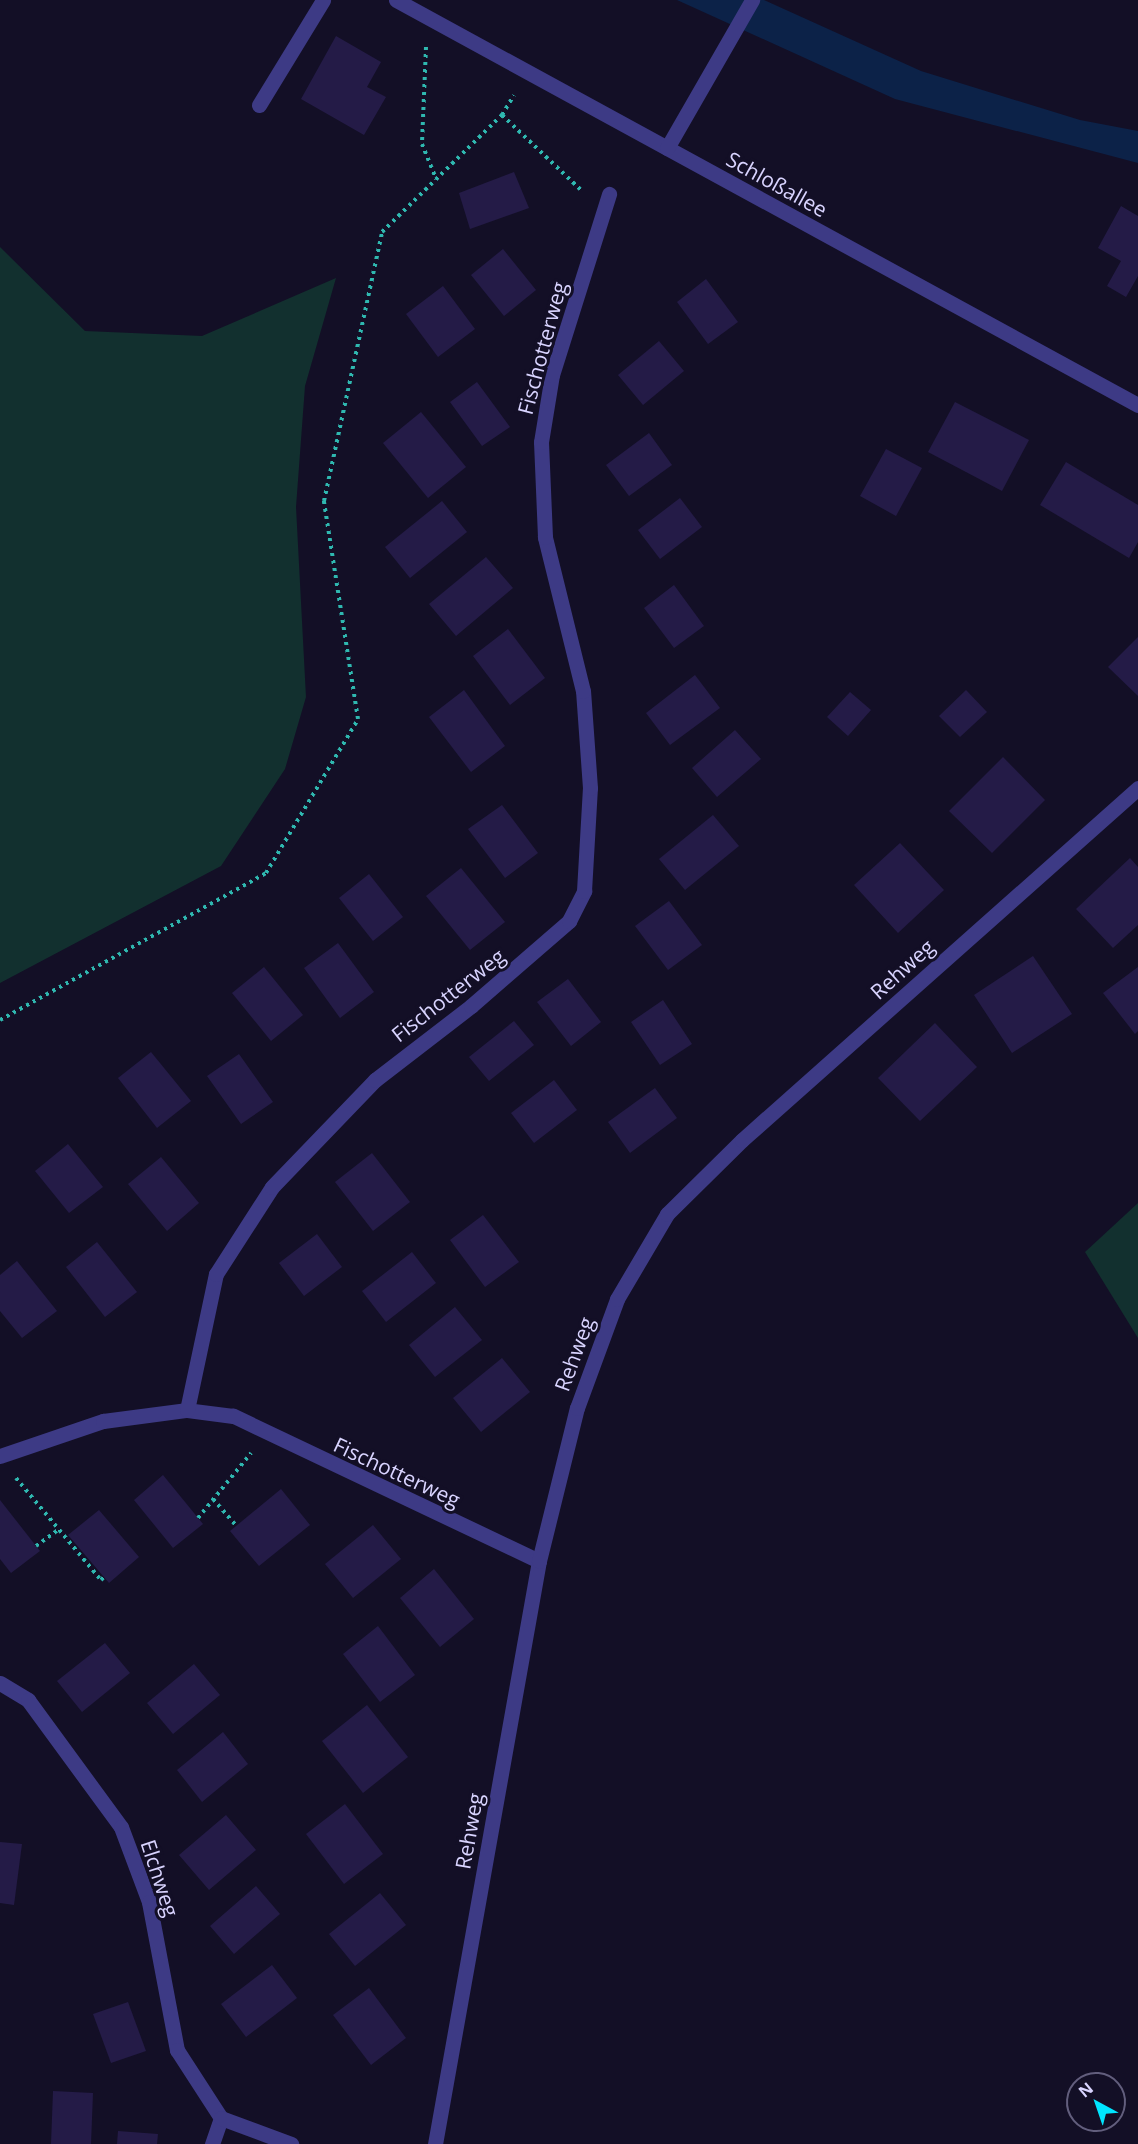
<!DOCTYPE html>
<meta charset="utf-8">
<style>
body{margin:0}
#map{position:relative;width:1138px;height:2144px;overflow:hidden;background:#130f26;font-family:"Open Sans",sans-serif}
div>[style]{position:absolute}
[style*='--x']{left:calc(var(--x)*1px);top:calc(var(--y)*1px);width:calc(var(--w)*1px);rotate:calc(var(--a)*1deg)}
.green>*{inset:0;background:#12302f}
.water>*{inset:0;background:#0c2248}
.building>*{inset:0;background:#241b47}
.path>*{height:4px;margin-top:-2px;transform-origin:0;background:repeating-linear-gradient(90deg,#2fb8b0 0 3px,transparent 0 7.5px)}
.service>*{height:15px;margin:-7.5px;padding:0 7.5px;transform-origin:7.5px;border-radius:7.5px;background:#3d3a85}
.minor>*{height:15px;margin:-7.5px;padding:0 7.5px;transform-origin:7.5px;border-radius:7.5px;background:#3d3a85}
span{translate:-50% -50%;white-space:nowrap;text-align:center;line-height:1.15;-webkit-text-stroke:6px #130f26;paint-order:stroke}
.street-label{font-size:21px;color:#d9d4ff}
.north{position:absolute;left:1066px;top:2072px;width:60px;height:60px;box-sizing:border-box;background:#130f26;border:2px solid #625e7d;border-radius:50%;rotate:320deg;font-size:16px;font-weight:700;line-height:24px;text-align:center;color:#d9d4ff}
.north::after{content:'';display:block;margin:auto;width:21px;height:27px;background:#00e5ff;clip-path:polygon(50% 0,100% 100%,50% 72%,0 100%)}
</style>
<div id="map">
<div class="green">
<i style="clip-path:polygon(0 247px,85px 331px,202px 336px,336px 278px,305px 386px,296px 507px,306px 697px,285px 769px,221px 866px,0 983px)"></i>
<i style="clip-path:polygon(1138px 1203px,1138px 1338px,1085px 1252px)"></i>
</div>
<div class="water">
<i style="clip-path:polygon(677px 0,764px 0,921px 71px,1080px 120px,1138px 131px,1138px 163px,895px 99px)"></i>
</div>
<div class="building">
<i style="clip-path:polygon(336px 36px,381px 62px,367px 87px,386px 97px,364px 135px,301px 99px)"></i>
<i style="clip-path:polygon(514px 172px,529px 208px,470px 229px,459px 193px)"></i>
<i style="clip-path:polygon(1121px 206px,1138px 216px,1138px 276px,1126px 297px,1107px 286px,1121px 261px,1098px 248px)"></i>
<i style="clip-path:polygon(503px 249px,536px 290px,504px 316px,471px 275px)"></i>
<i style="clip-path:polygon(706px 279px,738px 322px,708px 344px,677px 302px)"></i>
<i style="clip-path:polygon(443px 286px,475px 329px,438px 357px,406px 314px)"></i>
<i style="clip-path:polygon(659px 341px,684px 371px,643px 405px,618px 375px)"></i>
<i style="clip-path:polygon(477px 382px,510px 427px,482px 446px,450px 402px)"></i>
<i style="clip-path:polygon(955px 402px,1029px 440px,1002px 491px,928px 452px)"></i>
<i style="clip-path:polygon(421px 412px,466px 467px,428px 498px,383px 443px)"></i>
<i style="clip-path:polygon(649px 433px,672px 465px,629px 496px,606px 465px)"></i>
<i style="clip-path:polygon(886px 449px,922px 468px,896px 516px,860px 496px)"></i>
<i style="clip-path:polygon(1066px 462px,1138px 505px,1138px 542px,1129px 558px,1040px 505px)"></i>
<i style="clip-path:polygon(680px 498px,702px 527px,660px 559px,638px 530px)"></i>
<i style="clip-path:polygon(442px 501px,467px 532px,410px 578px,385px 547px)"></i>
<i style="clip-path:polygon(486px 557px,513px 588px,456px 636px,429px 604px)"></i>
<i style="clip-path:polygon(674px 585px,704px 626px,674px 648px,644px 608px)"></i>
<i style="clip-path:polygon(508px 629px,545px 678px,510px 705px,473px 656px)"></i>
<i style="clip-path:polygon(1138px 637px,1138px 696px,1108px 667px)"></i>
<i style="clip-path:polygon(695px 675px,720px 708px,670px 745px,646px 713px)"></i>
<i style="clip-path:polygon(464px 690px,505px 746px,471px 772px,429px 717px)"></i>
<i style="clip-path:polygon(966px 690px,987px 712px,960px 737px,939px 716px)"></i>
<i style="clip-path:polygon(850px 692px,871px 710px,848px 736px,827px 717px)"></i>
<i style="clip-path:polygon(735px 730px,761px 759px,717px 797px,692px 768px)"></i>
<i style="clip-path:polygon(1003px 757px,1045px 800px,992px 853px,949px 811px)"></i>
<i style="clip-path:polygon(502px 805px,538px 853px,505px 878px,468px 829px)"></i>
<i style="clip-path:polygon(713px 815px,739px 846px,685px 890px,659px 859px)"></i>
<i style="clip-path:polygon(900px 843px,944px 890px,898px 933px,854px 885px)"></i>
<i style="clip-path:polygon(1130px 858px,1138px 867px,1138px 925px,1113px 948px,1076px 909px)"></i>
<i style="clip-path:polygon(461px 868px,505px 922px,470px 950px,426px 896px)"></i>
<i style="clip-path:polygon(369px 874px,403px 917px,373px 941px,339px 898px)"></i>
<i style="clip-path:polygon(669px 901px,702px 945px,668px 970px,635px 926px)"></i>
<i style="clip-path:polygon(338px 943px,374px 992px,340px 1018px,304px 968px)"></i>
<i style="clip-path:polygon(1033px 956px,1072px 1014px,1012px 1053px,974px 995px)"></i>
<i style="clip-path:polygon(264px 967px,303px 1015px,271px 1041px,232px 993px)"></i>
<i style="clip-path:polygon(1138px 967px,1138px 1031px,1135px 1034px,1103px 993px)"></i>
<i style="clip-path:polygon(568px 979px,601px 1022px,571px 1046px,537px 1002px)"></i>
<i style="clip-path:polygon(663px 1000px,692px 1044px,660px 1065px,631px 1022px)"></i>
<i style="clip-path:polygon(514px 1021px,534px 1045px,489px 1081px,469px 1057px)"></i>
<i style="clip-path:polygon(935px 1023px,977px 1067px,920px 1121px,878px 1078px)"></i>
<i style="clip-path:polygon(151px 1052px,191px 1101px,157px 1128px,118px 1078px)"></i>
<i style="clip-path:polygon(239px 1054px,273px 1102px,241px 1124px,207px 1076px)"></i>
<i style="clip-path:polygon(554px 1080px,577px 1110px,534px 1143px,511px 1113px)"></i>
<i style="clip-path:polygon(655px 1088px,677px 1118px,630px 1153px,608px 1122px)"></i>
<i style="clip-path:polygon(68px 1144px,103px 1187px,69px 1213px,35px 1171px)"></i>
<i style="clip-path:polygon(372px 1153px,410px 1202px,373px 1231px,335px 1182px)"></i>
<i style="clip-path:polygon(161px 1157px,199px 1203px,167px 1231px,128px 1184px)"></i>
<i style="clip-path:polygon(483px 1215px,519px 1262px,485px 1287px,450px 1240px)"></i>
<i style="clip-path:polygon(317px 1234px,342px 1267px,304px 1296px,279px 1263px)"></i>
<i style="clip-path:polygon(97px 1242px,137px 1292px,105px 1317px,66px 1267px)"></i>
<i style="clip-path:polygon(412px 1252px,436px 1283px,386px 1322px,362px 1291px)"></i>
<i style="clip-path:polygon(17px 1261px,57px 1311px,22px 1338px,0 1311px,0 1275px)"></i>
<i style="clip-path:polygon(455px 1307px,482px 1340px,435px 1377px,409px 1345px)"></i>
<i style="clip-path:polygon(502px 1358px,530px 1392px,481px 1432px,453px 1398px)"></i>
<i style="clip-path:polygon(163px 1475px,203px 1524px,173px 1548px,134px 1500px)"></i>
<i style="clip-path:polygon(281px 1489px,310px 1525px,259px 1566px,230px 1531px)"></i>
<i style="clip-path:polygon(0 1500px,40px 1551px,11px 1573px,0 1559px)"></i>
<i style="clip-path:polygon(99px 1510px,139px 1557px,109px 1583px,68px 1535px)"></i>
<i style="clip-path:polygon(373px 1525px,401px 1559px,353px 1598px,325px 1564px)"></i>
<i style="clip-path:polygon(434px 1569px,474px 1619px,440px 1647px,400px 1598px)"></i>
<i style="clip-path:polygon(378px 1626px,415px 1675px,380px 1702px,343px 1654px)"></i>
<i style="clip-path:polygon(105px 1643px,130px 1673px,82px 1712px,57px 1681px)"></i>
<i style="clip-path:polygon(194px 1664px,220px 1695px,173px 1734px,147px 1703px)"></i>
<i style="clip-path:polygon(367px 1705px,408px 1757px,363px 1793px,322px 1741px)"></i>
<i style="clip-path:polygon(223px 1732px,248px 1764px,202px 1802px,177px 1770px)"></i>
<i style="clip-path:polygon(345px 1804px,383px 1854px,344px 1884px,306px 1834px)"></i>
<i style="clip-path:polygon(226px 1815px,256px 1850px,209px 1890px,179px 1855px)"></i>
<i style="clip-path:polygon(0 1842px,22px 1844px,14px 1905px,0 1903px)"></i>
<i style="clip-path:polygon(256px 1886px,280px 1914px,234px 1954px,210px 1926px)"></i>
<i style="clip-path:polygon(380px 1893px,406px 1925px,355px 1966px,329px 1934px)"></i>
<i style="clip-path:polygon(272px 1965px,297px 1998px,246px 2037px,221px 2004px)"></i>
<i style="clip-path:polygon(369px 1988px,406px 2038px,371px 2065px,333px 2015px)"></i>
<i style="clip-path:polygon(128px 2002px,146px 2051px,111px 2063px,93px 2014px)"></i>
<i style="clip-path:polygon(53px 2091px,93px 2093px,91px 2144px,51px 2144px)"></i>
<i style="clip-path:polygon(118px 2131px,158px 2134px,157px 2144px,117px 2144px)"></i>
</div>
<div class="path">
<i style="--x:426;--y:47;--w:97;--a:92.4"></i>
<i style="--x:422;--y:144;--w:38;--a:68"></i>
<i style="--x:502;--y:115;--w:110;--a:43.5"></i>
<i style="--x:0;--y:1020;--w:304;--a:-28.9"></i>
<i style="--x:266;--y:873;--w:179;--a:-59.1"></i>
<i style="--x:358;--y:719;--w:221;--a:-98.9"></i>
<i style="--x:324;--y:501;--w:275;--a:-77.8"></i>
<i style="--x:382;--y:232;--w:168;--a:-44.3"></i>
<i style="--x:502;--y:115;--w:23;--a:-59"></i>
<i style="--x:16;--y:1478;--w:133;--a:50.2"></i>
<i style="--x:101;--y:1580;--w:4;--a:-45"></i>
<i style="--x:213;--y:1499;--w:35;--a:49"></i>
<i style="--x:198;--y:1518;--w:84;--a:-50.8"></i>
<i style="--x:36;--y:1546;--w:29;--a:-36"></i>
</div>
<div class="service">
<i style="--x:259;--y:105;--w:123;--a:-58.6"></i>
</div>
<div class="minor">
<i style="--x:396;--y:0;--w:845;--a:28.63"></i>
<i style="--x:667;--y:148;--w:171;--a:-60.1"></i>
<i style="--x:0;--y:1456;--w:109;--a:-18.8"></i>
<i style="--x:103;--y:1421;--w:85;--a:-7.5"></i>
<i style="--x:539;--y:1561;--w:339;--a:-154.6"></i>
<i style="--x:233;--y:1416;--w:46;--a:-172.6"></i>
<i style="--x:187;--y:1410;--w:139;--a:-78"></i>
<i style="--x:216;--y:1274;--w:103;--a:-57.2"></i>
<i style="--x:272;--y:1187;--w:149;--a:-46.1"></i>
<i style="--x:375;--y:1080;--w:121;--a:-37.6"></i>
<i style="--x:471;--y:1006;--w:130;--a:-40.9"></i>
<i style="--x:569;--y:921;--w:34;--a:-63"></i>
<i style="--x:584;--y:891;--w:103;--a:-86.7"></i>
<i style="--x:590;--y:788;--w:97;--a:-94.1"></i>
<i style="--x:583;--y:691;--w:159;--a:-103.9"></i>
<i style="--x:545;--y:537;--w:95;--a:-92.4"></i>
<i style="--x:541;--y:442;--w:68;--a:-80.7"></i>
<i style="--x:552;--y:375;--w:190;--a:-72.5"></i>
<i style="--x:0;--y:1683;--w:33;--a:31"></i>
<i style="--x:28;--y:1700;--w:157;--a:53.8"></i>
<i style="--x:121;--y:1827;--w:80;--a:69.5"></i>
<i style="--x:149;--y:1902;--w:151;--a:79.3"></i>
<i style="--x:177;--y:2050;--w:81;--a:57.1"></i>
<i style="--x:221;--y:2118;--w:28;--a:109"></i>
<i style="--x:221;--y:2118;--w:75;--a:20.4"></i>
<i style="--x:435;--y:2144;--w:592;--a:-79.89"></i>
<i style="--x:539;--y:1561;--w:158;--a:-76.1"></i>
<i style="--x:577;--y:1408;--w:116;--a:-69.8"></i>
<i style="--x:617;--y:1299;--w:99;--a:-59.5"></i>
<i style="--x:667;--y:1214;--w:105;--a:-44.6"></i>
<i style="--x:742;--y:1140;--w:530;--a:-41.63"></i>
</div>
<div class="street-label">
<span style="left:777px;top:184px;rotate:29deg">Schloßallee</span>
<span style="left:542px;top:348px;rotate:-75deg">Fischotterweg</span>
<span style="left:902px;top:969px;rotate:-42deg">Rehweg</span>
<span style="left:448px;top:995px;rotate:-38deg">Fischotterweg</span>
<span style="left:574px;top:1354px;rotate:-70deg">Rehweg</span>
<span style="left:397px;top:1472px;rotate:25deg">Fischotterweg</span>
<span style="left:469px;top:1831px;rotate:-80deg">Rehweg</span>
<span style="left:160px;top:1878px;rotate:72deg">Elchweg</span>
</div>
<div class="north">N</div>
</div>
